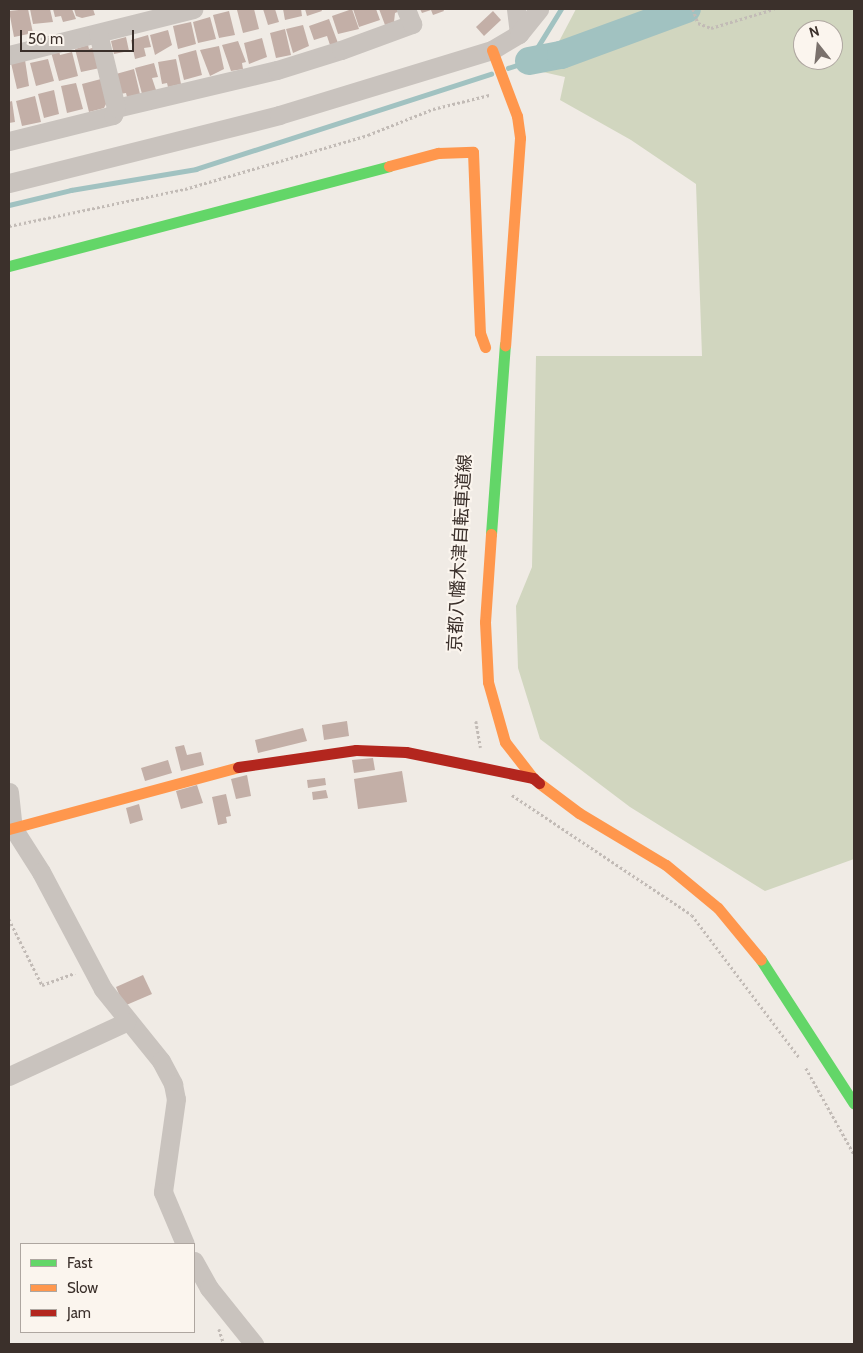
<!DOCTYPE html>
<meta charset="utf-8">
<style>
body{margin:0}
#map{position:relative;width:863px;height:1353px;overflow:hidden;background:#f0ebe5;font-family:Cabin,"Noto Sans JP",sans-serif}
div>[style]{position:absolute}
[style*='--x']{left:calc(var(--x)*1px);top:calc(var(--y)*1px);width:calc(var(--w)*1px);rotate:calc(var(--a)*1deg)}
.green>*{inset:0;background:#d1d6bf}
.stream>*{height:4.5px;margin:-2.25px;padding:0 2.25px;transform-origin:2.25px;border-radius:2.25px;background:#a1c2c1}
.river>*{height:28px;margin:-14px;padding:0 14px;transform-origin:14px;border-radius:14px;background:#a1c2c1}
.building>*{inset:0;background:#c3afa7}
.path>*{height:2.5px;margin-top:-1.25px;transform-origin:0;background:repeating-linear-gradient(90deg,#c2bbb6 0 2.5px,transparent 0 5px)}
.street>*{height:19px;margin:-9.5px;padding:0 9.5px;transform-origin:9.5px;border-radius:9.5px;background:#c9c3be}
.fast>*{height:11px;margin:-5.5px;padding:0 5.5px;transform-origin:5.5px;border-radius:5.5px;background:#63d668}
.slow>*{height:11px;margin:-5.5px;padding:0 5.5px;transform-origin:5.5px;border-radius:5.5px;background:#ff974d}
.jam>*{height:11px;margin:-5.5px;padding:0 5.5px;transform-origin:5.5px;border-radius:5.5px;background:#b3261e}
span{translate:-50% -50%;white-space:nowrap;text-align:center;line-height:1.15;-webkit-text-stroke:4px #fbf5ee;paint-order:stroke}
.street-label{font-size:18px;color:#3b302b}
.frame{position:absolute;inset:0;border:10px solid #3b302b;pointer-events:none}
.legend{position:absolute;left:20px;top:1243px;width:175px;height:90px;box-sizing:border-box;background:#fbf5ee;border:1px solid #aea6a0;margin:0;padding:6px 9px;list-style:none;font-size:15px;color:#3b302b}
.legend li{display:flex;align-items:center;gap:10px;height:25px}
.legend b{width:25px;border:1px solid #aea6a0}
.north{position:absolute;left:793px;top:20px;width:50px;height:50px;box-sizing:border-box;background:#fbf5ee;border:1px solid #aea6a0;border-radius:50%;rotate:344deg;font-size:14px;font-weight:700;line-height:20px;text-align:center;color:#3b302b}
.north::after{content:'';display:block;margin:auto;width:18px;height:22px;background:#7a716c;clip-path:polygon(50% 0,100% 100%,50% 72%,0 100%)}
.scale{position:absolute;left:20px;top:30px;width:114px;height:22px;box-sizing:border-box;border:2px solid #3b302b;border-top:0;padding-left:6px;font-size:15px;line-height:18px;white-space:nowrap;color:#3b302b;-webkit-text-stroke:4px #fbf5ee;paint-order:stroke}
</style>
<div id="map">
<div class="green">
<i style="clip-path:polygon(evenodd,576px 9px,854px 9px,854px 859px,765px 891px,630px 807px,540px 739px,518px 668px,516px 606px,532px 567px,536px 356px,702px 356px,696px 184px,631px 140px,560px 100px,565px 77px,543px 72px,576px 9px,803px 30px,833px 30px,833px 60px,803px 60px,803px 30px)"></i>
</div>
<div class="stream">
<i style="--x:508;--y:68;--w:22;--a:-18"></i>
<i style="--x:529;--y:61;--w:61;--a:-58.4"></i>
<i style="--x:9;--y:205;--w:64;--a:-13.6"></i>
<i style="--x:71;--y:190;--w:127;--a:-9.5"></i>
<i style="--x:196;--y:169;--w:310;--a:-17.9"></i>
</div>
<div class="river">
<i style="--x:529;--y:61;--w:33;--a:-11"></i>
<i style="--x:561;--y:55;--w:134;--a:-20.1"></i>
</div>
<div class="building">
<i style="clip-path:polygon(28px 9px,33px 33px,14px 37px,9px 11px)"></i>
<i style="clip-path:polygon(30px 9px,50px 9px,53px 22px,33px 24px)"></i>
<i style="clip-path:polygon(53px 9px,72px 9px,76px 19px,63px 22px,61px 16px,55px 17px)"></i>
<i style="clip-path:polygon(74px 9px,93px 9px,95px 15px,82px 18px,76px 16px)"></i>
<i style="clip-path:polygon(254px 9px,259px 29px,243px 33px,237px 10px)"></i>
<i style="clip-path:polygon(263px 9px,275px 9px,279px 22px,268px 25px)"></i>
<i style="clip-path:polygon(283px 9px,301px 9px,302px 16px,285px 20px)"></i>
<i style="clip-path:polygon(305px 9px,321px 9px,322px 11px,307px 16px)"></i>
<i style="clip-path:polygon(352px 9px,359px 29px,338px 34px,332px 16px)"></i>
<i style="clip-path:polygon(353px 9px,376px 9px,380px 20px,359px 27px)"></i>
<i style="clip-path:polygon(379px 9px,399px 9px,400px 11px,395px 13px,394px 22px,385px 25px)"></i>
<i style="clip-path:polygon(420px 9px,443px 9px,444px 11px,433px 15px,431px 10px,422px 13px)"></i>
<i style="clip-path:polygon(229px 11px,235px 35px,219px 38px,213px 15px)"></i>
<i style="clip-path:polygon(493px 11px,501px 20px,484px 36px,476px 27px)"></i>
<i style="clip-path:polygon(210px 17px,216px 39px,198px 43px,193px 22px)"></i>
<i style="clip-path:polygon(329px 19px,338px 43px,330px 45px,327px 36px,314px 40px,309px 26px)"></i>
<i style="clip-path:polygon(191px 22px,196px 44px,178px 49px,173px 26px)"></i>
<i style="clip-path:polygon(303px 25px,309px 46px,293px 53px,286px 29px)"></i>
<i style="clip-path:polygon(285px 29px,291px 55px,276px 58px,270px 33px)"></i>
<i style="clip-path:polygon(168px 30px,172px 45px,155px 55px,150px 35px)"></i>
<i style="clip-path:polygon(148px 35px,151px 47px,144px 48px,146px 56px,135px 59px,131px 40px)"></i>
<i style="clip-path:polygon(126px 37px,129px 51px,114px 54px,111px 41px)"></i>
<i style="clip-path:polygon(262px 38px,267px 57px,249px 64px,244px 43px)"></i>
<i style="clip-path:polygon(238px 41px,246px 62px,242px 63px,243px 69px,231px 71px,222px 45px)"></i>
<i style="clip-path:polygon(88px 45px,89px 49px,95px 47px,100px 68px,81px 72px,75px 49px)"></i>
<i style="clip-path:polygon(219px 46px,224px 69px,210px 76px,200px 50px)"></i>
<i style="clip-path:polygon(59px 50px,60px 55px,72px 52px,78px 76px,59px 81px,51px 52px)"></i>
<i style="clip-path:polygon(196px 50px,202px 75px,184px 80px,178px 55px)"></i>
<i style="clip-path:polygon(48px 59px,54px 81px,36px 86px,30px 63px)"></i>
<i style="clip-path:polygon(176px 59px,181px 84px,168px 87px,167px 83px,162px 84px,158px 62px)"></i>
<i style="clip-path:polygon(25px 60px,29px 86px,17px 89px,11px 63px)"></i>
<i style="clip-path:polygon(154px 63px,158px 77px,152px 78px,156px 90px,142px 94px,135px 68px)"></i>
<i style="clip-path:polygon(134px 69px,140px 94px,127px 97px,126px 93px,120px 94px,116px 74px)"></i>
<i style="clip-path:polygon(101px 79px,107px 102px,104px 108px,89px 112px,82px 84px)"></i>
<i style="clip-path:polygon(76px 83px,83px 109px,67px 113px,61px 86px)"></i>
<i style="clip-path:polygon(54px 90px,59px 114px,44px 118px,38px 94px)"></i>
<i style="clip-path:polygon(35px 96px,41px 122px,22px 126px,16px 101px)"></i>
<i style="clip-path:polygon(12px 101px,15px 122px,9px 123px,9px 102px)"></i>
<i style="clip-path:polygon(347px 721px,349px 736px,324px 740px,322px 725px)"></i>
<i style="clip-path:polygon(303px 728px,307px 741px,258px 753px,255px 740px)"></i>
<i style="clip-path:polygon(184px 745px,187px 755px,201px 752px,204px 765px,181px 771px,175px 747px)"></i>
<i style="clip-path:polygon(373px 758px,375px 770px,354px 773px,352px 760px)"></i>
<i style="clip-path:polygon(168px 760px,172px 773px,145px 781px,141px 768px)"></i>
<i style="clip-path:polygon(402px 771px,407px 802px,358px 809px,354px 779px)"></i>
<i style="clip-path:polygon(247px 775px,251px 796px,236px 799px,231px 779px)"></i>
<i style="clip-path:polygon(325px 778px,326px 785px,308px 788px,307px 780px)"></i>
<i style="clip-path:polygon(197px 785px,203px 803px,181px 809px,176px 791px)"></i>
<i style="clip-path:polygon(326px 790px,328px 798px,313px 800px,312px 792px)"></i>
<i style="clip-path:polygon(226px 794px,231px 816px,226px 817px,227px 823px,218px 825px,212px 797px)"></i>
<i style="clip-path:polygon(139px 804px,143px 820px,130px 824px,126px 808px)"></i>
<i style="clip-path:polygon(143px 975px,152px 994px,124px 1006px,116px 987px)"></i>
</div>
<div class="path">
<i style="--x:693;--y:9;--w:15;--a:70"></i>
<i style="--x:698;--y:23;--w:14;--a:21"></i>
<i style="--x:711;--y:28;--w:66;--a:-16.8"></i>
<i style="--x:9;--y:226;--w:180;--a:-11.9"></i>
<i style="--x:185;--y:189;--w:191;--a:-16.4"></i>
<i style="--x:368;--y:135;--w:70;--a:-21.8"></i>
<i style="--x:433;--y:109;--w:58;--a:-14"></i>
<i style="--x:476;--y:721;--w:27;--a:80"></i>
<i style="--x:512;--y:795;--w:216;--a:33.7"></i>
<i style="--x:692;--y:915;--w:178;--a:53"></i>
<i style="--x:9;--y:919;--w:74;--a:63.4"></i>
<i style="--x:42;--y:985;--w:35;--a:-20"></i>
<i style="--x:806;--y:1068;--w:98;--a:60.8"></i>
<i style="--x:219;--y:1329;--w:16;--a:72"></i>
</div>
<div class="street">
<i style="--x:516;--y:9;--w:25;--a:83"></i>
<i style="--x:9;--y:55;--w:190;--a:-14"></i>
<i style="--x:116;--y:108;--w:165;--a:-13.3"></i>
<i style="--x:277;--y:70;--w:67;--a:-17.4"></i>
<i style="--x:341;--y:50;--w:76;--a:-20.1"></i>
<i style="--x:412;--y:24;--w:16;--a:-112"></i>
<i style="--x:9;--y:141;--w:107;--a:-14"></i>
<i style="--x:113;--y:115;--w:8;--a:-67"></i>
<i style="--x:116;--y:108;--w:77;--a:-103.5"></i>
<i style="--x:9;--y:183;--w:278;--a:-14.1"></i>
<i style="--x:279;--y:115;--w:223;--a:-17"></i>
<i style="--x:492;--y:50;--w:31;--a:-31"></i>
<i style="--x:519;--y:34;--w:32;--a:-51"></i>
<i style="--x:9;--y:792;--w:36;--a:84"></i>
<i style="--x:13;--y:828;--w:52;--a:57.5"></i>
<i style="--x:41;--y:872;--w:132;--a:62.1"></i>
<i style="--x:103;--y:989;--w:92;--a:51.1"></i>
<i style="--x:161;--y:1061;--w:26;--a:62"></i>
<i style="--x:173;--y:1084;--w:15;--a:79"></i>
<i style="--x:176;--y:1099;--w:94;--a:98"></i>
<i style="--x:163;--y:1192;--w:56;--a:67.1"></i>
<i style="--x:9;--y:1076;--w:129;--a:-24.8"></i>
<i style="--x:194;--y:1261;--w:31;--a:61"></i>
<i style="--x:209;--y:1288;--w:72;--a:51.2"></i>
</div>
<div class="fast">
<i style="--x:9;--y:266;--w:393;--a:-14.7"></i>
<i style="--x:491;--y:534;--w:190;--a:-85.8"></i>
<i style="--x:761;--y:960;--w:171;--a:57.1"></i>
</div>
<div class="slow">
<i style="--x:492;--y:50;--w:71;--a:69.3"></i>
<i style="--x:517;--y:116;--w:22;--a:82"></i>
<i style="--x:520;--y:138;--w:208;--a:94.1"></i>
<i style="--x:389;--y:166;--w:51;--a:-14.9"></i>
<i style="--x:438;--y:153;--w:35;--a:-2"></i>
<i style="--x:473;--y:152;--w:181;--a:87.8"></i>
<i style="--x:480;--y:333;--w:15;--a:70"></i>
<i style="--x:491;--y:534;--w:88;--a:93.9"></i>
<i style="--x:485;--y:622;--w:60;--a:87.1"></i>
<i style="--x:488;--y:682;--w:62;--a:74.2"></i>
<i style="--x:505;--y:742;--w:46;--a:52.1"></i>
<i style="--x:539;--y:783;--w:50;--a:36.9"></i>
<i style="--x:579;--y:813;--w:101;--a:30.9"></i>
<i style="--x:666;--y:865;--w:67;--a:39.6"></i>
<i style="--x:718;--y:908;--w:67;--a:50.4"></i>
<i style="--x:9;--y:829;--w:237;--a:-15.1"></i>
</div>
<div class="jam">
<i style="--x:238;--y:767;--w:119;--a:-8.2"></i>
<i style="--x:356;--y:750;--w:50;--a:2.3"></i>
<i style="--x:406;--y:752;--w:130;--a:11.6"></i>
<i style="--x:533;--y:778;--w:8;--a:40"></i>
</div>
<div class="street-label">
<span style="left:460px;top:553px;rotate:-87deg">京都八幡木津自転車道線</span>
</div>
<div class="frame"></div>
<ul class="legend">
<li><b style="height:6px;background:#63d668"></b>Fast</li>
<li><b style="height:6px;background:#ff974d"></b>Slow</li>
<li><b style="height:6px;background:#b3261e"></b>Jam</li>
</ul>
<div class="north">N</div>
<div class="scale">50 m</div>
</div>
